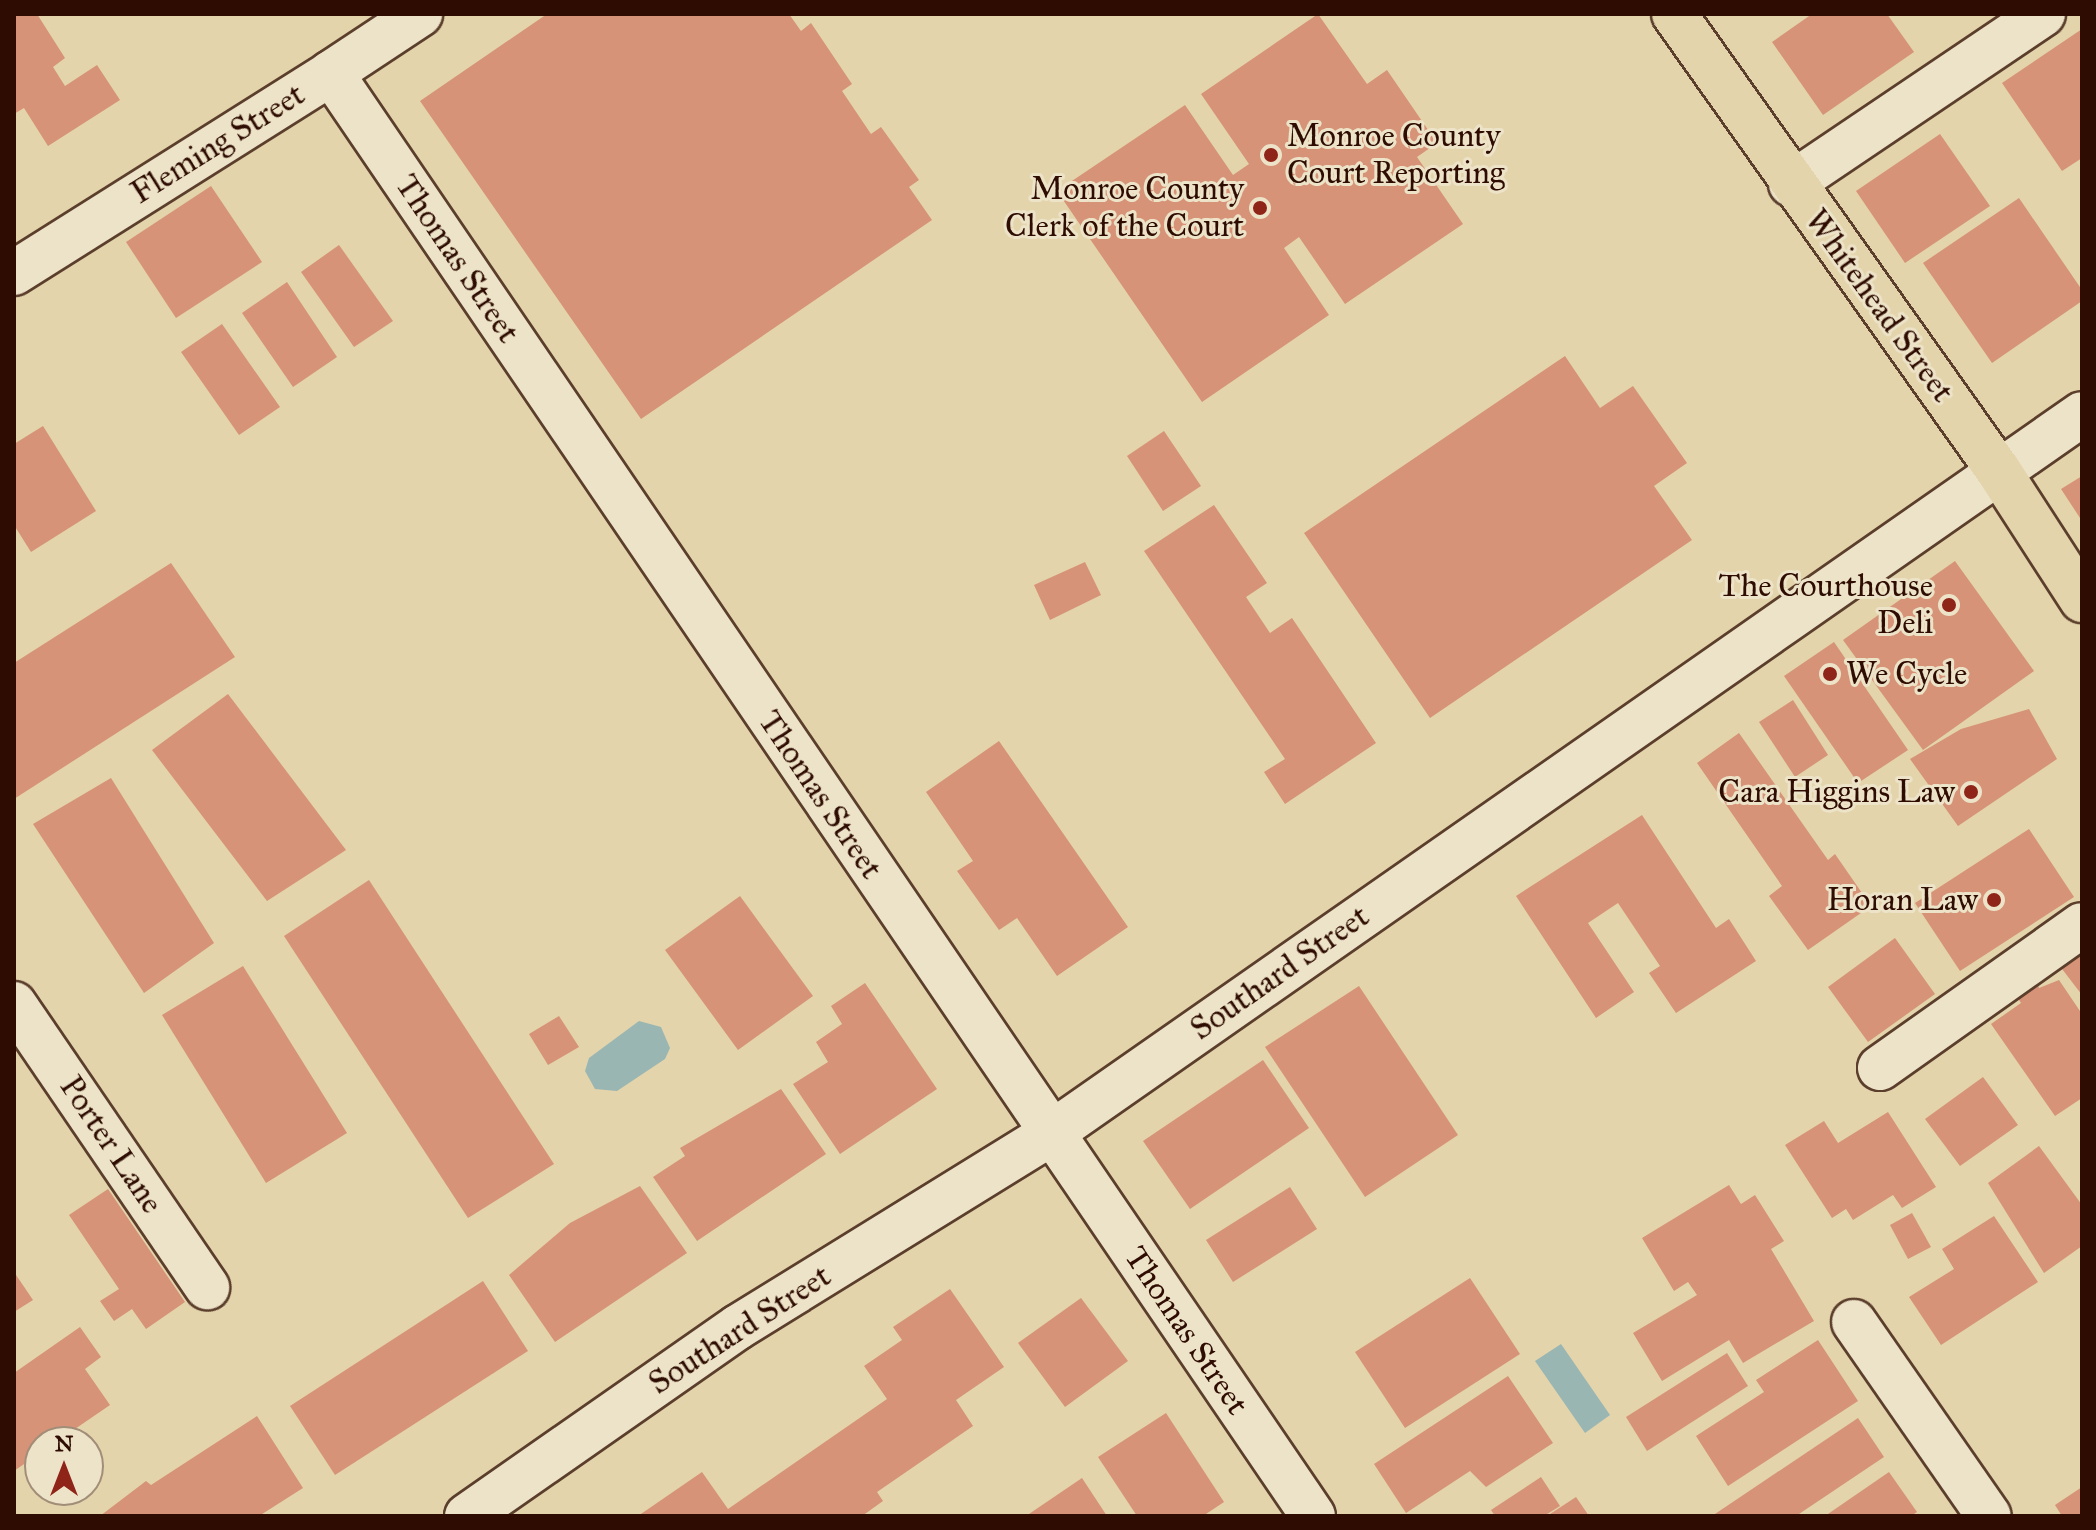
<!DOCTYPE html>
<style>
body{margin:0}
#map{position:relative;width:2096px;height:1530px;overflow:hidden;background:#e3d4ab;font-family:"IM FELL Great Primer",serif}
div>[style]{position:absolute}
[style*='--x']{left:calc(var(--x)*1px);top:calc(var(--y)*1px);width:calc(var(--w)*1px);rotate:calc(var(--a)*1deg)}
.water>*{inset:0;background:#99b6b3}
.building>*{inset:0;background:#d69377}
.roads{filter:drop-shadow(2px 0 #5b3e2c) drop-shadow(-2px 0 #5b3e2c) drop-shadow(0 2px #5b3e2c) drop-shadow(0 -2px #5b3e2c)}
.minor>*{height:44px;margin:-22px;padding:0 22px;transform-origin:22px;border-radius:22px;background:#ede3c8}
.tertiary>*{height:44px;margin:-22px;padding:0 22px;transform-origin:22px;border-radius:22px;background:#ede3c8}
.primary>*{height:44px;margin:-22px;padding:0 22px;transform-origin:22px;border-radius:22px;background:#e3d4ab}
.dots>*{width:22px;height:22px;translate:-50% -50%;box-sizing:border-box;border:4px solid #ede3c8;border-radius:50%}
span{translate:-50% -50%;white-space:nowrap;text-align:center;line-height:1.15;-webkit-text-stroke:6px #ede3c8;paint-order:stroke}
.poi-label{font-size:32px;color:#2e0c01}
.left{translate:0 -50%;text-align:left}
.right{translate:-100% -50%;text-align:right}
.street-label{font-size:32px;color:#2e0c01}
.frame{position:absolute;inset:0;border:16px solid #2e0c01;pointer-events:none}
.north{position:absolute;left:24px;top:1426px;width:80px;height:80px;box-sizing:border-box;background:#ede3c8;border:2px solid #a18d78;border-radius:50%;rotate:0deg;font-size:22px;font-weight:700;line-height:32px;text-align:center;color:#2e0c01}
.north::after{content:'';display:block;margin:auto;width:28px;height:36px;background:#8f2418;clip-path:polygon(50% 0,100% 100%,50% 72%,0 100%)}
</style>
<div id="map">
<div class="water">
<i style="clip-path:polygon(639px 1021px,661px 1027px,670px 1048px,665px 1059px,617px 1091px,595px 1089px,585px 1071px,589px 1058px)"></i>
<i style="clip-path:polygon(1561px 1344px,1610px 1415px,1585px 1433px,1535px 1361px)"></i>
</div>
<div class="building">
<i style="clip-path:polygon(14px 14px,37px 14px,65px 58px,53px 67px,65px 86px,97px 65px,120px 100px,48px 146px,24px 108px,14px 114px)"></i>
<i style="clip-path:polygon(547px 14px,789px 14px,801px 31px,811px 23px,852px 84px,842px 91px,871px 134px,881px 127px,919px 180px,909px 187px,932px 220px,641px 419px,420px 101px)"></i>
<i style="clip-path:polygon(1318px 14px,1367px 84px,1387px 70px,1437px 143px,1417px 157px,1463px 224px,1345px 304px,1299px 237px,1284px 248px,1329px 315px,1202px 402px,1057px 191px,1185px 105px,1233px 175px,1249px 164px,1201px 94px)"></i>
<i style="clip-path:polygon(1812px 14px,1887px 14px,1914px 52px,1823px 115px,1772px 42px)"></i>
<i style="clip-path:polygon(2082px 29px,2082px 158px,2062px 171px,2002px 83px)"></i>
<i style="clip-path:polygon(1940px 134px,1990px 206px,1905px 263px,1856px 191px)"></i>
<i style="clip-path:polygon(211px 186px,262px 262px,176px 318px,126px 242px)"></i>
<i style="clip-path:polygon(2019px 198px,2082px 290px,2082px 301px,1992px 363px,1923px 263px)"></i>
<i style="clip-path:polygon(339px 245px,393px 321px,354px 347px,301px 272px)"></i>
<i style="clip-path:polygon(287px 282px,337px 357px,293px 387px,242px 313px)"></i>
<i style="clip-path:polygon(222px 324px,280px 407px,239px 435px,181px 352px)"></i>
<i style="clip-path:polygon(1565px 356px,1600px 408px,1633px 386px,1687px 463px,1654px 486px,1692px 540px,1430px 718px,1304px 533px)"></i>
<i style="clip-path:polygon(43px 426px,96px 511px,31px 552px,14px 525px,14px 444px)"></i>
<i style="clip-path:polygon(1164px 431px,1201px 486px,1163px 511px,1127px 456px)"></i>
<i style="clip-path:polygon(2082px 476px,2082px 521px,2061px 489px)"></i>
<i style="clip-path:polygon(1214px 505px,1267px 583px,1246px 597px,1270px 633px,1292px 618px,1376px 743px,1285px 804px,1264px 772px,1285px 759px,1144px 551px)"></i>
<i style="clip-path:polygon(1955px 561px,2034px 671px,1923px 750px,1843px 640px)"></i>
<i style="clip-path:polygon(1085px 562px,1101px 595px,1050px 620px,1034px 585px)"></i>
<i style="clip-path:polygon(171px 563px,235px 657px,14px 799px,14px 663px)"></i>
<i style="clip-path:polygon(1834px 642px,1908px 750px,1858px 783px,1784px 676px)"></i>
<i style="clip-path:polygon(228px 694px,346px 850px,267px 901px,152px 750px)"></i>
<i style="clip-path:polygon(1793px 700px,1828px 755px,1795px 777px,1759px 722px)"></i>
<i style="clip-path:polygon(2029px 709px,2057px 759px,1958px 826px,1910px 759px,1961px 729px)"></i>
<i style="clip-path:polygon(1739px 733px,1828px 860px,1835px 854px,1871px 906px,1808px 950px,1769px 896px,1782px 886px,1697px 763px)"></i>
<i style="clip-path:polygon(999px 741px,1128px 927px,1057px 976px,1017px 918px,999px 930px,957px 871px,973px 861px,926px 792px)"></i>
<i style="clip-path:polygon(111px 778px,214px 943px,144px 993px,33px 824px)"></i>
<i style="clip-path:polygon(1642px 815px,1716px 928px,1729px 919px,1756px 961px,1676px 1013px,1649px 973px,1660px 966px,1618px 903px,1588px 923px,1634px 992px,1596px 1018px,1516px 896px)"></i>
<i style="clip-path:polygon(2029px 829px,2074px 897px,1960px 971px,1915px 903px)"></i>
<i style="clip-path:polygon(369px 880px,554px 1164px,468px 1218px,284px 936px)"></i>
<i style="clip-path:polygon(740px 896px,813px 996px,738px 1050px,665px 950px)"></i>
<i style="clip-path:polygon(1895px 938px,1935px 994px,1868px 1042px,1828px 987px)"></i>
<i style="clip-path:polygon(2082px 947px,2082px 995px,2059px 965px)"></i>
<i style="clip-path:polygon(243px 966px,347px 1133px,266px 1183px,162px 1015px)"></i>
<i style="clip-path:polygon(2034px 974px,2039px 988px,2059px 980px,2082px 1014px,2082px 1098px,2055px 1116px,1991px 1024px,2021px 1003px,2009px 984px)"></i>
<i style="clip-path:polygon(865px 983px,937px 1089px,840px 1154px,793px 1084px,828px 1062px,816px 1042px,842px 1024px,831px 1006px)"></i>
<i style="clip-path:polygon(1359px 986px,1458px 1135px,1365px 1197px,1265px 1047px)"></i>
<i style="clip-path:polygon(559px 1016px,579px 1047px,548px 1065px,529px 1034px)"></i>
<i style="clip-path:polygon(1263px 1060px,1309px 1128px,1190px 1209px,1143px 1141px)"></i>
<i style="clip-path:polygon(1983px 1077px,2018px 1125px,1960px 1166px,1925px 1119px)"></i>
<i style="clip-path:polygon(781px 1089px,826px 1154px,697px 1241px,653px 1177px,685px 1156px,680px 1148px)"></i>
<i style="clip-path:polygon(1888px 1112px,1936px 1187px,1902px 1208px,1893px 1195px,1853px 1220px,1846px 1209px,1832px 1218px,1785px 1145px,1824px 1121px,1838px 1143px)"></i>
<i style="clip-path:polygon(2039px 1146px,2082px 1205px,2082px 1246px,2044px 1273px,1988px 1183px)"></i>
<i style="clip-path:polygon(1729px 1185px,1741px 1204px,1755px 1195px,1784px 1241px,1771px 1249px,1814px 1321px,1743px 1363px,1729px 1340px,1662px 1381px,1633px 1333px,1697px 1295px,1688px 1282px,1674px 1291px,1642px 1238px)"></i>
<i style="clip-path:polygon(640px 1186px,687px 1253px,555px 1342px,509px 1275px,570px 1223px)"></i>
<i style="clip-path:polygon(1290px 1187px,1317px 1229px,1233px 1282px,1206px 1240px)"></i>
<i style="clip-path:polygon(108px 1189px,185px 1302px,146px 1329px,132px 1309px,114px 1321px,100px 1301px,119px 1289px,69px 1215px)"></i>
<i style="clip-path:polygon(1912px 1213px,1931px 1247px,1908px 1259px,1890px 1225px)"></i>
<i style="clip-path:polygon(1994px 1216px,2038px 1282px,1941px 1345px,1909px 1297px,1954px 1269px,1942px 1249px)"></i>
<i style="clip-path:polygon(14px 1272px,33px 1300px,14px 1312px)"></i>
<i style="clip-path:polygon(1470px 1278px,1520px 1354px,1405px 1428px,1355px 1352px)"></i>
<i style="clip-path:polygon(483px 1281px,528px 1351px,335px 1475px,290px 1406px)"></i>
<i style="clip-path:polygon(950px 1289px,1004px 1367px,956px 1400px,973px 1426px,877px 1492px,883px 1501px,862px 1516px,638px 1516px,702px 1472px,728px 1509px,887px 1399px,864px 1366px,902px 1340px,893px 1327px)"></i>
<i style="clip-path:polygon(1081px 1298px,1128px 1361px,1065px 1407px,1018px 1343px)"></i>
<i style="clip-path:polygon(80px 1327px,101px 1357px,85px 1369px,110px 1405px,56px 1442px,40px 1442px,40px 1453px,14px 1471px,14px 1373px)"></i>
<i style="clip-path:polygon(1818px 1340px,1858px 1401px,1728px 1486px,1696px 1436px,1764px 1392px,1756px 1380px)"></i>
<i style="clip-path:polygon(1727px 1353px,1748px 1386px,1647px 1451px,1626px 1417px)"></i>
<i style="clip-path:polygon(1508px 1376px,1553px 1443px,1486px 1487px,1470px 1471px,1406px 1513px,1374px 1464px)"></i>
<i style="clip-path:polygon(1166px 1413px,1224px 1502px,1203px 1516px,1137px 1516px,1098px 1457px)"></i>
<i style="clip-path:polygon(257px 1416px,303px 1488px,259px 1516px,100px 1516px,146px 1481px,151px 1485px)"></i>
<i style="clip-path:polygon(1858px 1418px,1884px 1457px,1796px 1516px,1712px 1516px)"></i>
<i style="clip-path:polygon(1889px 1472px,1917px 1512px,1911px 1516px,1825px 1516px)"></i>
<i style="clip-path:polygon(1541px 1477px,1560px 1506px,1544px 1516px,1495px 1516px,1491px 1510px)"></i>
<i style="clip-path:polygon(1082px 1478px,1107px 1516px,1026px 1516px)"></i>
<i style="clip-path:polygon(2082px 1487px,2082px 1516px,2062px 1516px,2055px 1505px)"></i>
<i style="clip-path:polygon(1576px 1497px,1589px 1516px,1547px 1516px)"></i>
</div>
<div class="roads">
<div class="minor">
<i style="--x:1791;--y:184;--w:304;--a:-34"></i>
<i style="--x:14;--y:273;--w:375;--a:-32.2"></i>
<i style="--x:331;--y:73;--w:1745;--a:55.76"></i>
<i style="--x:14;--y:1004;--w:343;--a:55.7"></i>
<i style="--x:1880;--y:1068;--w:247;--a:-35.3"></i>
<i style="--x:1854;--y:1322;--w:236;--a:55.2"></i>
<i style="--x:467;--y:1516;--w:330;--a:-34.9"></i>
<i style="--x:738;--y:1327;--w:367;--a:-31.7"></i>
</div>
<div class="tertiary">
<i style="--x:331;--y:73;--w:107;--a:-33.5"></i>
<i style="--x:1050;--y:1134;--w:1258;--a:-34.9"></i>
</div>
<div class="primary">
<i style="--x:1674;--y:14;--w:559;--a:54.61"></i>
<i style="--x:1998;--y:470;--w:155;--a:57.1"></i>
</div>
</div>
<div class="dots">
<i style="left:1271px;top:155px;background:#8f2418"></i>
<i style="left:1260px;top:208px;background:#8f2418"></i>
<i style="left:1949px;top:605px;background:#8f2418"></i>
<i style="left:1830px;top:674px;background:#8f2418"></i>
<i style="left:1971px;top:792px;background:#8f2418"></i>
<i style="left:1994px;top:900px;background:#8f2418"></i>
</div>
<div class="poi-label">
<span class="left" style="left:1287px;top:155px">Monroe County<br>Court Reporting</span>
<span class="right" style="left:1244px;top:208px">Monroe County<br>Clerk of the Court</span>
<span class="right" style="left:1933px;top:605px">The Courthouse<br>Deli</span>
<span class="left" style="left:1846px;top:674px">We Cycle</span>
<span class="right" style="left:1955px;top:792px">Cara Higgins Law</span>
<span class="right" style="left:1978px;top:900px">Horan Law</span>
</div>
<div class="street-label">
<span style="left:218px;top:144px;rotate:-32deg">Fleming Street</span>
<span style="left:457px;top:259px;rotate:56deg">Thomas Street</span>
<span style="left:1879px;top:306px;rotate:54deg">Whitehead Street</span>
<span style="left:820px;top:795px;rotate:56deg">Thomas Street</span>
<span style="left:1280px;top:973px;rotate:-35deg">Southard Street</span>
<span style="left:111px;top:1145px;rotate:56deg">Porter Lane</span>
<span style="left:740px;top:1330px;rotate:-33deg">Southard Street</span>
<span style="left:1186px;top:1331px;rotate:56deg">Thomas Street</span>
</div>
<div class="frame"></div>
<div class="north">N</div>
</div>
